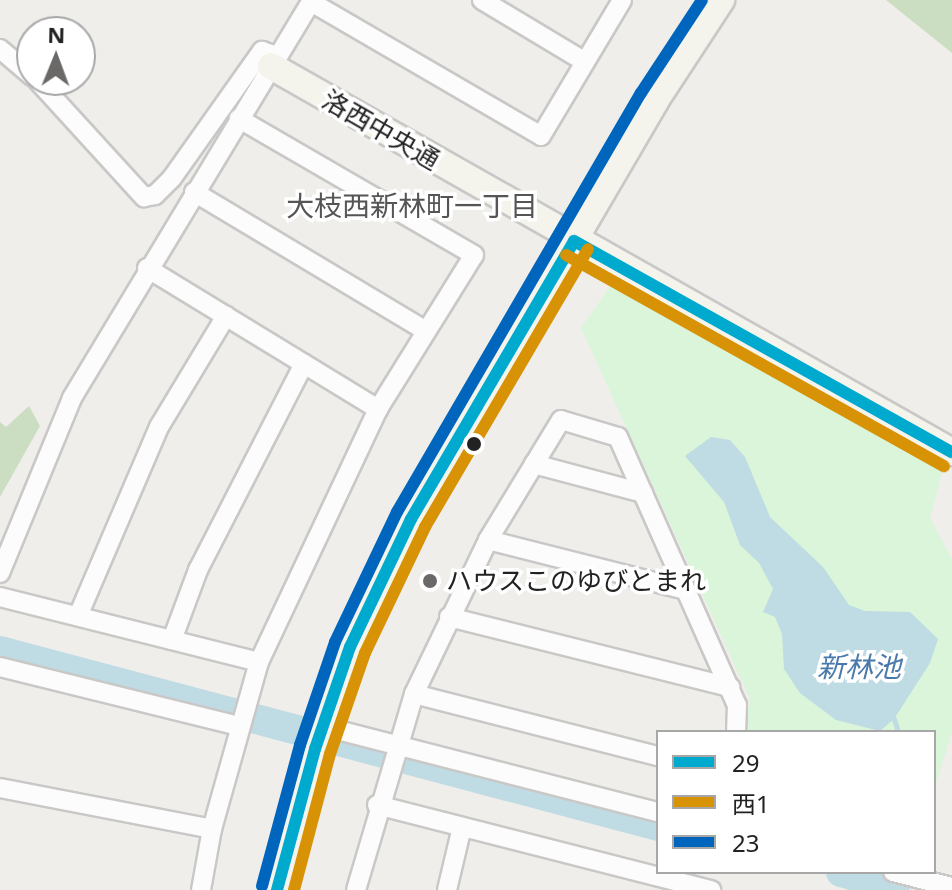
<!DOCTYPE html>
<meta charset="utf-8">
<style>
body{margin:0}
#map{position:relative;width:952px;height:890px;overflow:hidden;background:#f0eeeb;font-family:"Noto Sans","Noto Sans JP",sans-serif}
div>[style]{position:absolute}
[style*='--x']{left:calc(var(--x)*1px);top:calc(var(--y)*1px);width:calc(var(--w)*1px);rotate:calc(var(--a)*1deg)}
.forest>*{inset:0;background:#cbdec1}
.park>*{inset:0;background:#daf5da}
.water>*{inset:0;background:#bfdbe3}
.stream>*{height:5px;margin:-2.5px;padding:0 2.5px;transform-origin:2.5px;border-radius:2.5px;background:#bfdbe3}
.river>*{height:30px;margin:-15px;padding:0 15px;transform-origin:15px;border-radius:15px;background:#bfdbe3}
.roads{filter:drop-shadow(2px 0 #c9c8c7) drop-shadow(-2px 0 #c9c8c7) drop-shadow(0 2px #c9c8c7) drop-shadow(0 -2px #c9c8c7)}
.street>*{height:18px;margin:-9px;padding:0 9px;transform-origin:9px;border-radius:9px;background:#fdfcfc}
.secondary>*{height:26px;margin:-13px;padding:0 13px;transform-origin:13px;border-radius:13px;background:#f4f4ed}
.bus-1>*{height:12px;margin:-6px;padding:0 6px;transform-origin:6px;border-radius:6px;background:#00a9ce}
.bus-2>*{height:12px;margin:-6px;padding:0 6px;transform-origin:6px;border-radius:6px;background:#d79205}
.bus-3>*{height:12px;margin:-6px;padding:0 6px;transform-origin:6px;border-radius:6px;background:#0065bd}
.dots>*{width:22px;height:22px;translate:-50% -50%;box-sizing:border-box;border:4px solid #fff;border-radius:50%}
span{translate:-50% -50%;white-space:nowrap;text-align:center;line-height:1.15;-webkit-text-stroke:7px #fff;paint-order:stroke}
.street-label{font-size:26px;color:#222}
.poi-label{font-size:26px;color:#222}
.left{translate:0 -50%;text-align:left}
.neighbourhood-label{font-size:28px;color:#555}
.water-label{font-size:28px;color:#4a7aab;font-style:italic}
.legend{position:absolute;left:656px;top:730px;width:280px;height:144px;box-sizing:border-box;background:#fff;border:2px solid #a7a7a7;margin:0;padding:10px 14px;list-style:none;font-size:24px;color:#222}
.legend li{display:flex;align-items:center;gap:16px;height:40px}
.legend b{width:40px;border:2px solid #a7a7a7}
.north{position:absolute;left:16px;top:16px;width:80px;height:80px;box-sizing:border-box;background:#fff;border:2px solid #a7a7a7;border-radius:50%;rotate:1deg;font-size:22px;font-weight:700;line-height:32px;text-align:center;color:#222}
.north::after{content:'';display:block;margin:auto;width:28px;height:36px;background:#6a6968;clip-path:polygon(50% 0,100% 100%,50% 72%,0 100%)}
</style>
<div id="map">
<div class="forest">
<i style="clip-path:polygon(886px 0,952px 0,952px 53px)"></i>
<i style="clip-path:polygon(29px 406px,40px 426px,0 497px,0 422px,6px 427px)"></i>
</div>
<div class="park">
<i style="clip-path:polygon(618px 275px,945px 462px,930px 518px,952px 559px,952px 732px,934px 790px,934px 732px,744px 732px,750px 699px,581px 328px)"></i>
</div>
<div class="water">
<i style="clip-path:polygon(711px 437px,730px 440px,745px 457px,770px 517px,823px 567px,849px 605px,865px 611px,910px 612px,938px 639px,930px 663px,894px 719px,880px 731px,836px 720px,800px 693px,784px 669px,782px 634px,775px 617px,763px 612px,773px 589px,759px 563px,740px 545px,724px 502px,685px 456px)"></i>
</div>
<div class="stream">
<i style="--x:894;--y:719;--w:14;--a:73"></i>
<i style="--x:894;--y:890;--w:14;--a:-73"></i>
</div>
<div class="river">
<i style="--x:0;--y:651;--w:681;--a:14.89"></i>
<i style="--x:841;--y:872;--w:56;--a:15.5"></i>
</div>
<div class="roads">
<div class="street">
<i style="--x:482;--y:0;--w:120;--a:31"></i>
<i style="--x:311;--y:2;--w:266;--a:30.2"></i>
<i style="--x:541;--y:136;--w:158;--a:-59.2"></i>
<i style="--x:0;--y:49;--w:42;--a:40.2"></i>
<i style="--x:37;--y:80;--w:159;--a:47.6"></i>
<i style="--x:144;--y:197;--w:11;--a:-10"></i>
<i style="--x:155;--y:195;--w:24;--a:-45"></i>
<i style="--x:172;--y:178;--w:156;--a:-54.7"></i>
<i style="--x:262;--y:51;--w:16;--a:18"></i>
<i style="--x:194;--y:192;--w:270;--a:30.9"></i>
<i style="--x:147;--y:268;--w:271;--a:31.4"></i>
<i style="--x:534;--y:464;--w:113;--a:14.9"></i>
<i style="--x:488;--y:540;--w:204;--a:14.2"></i>
<i style="--x:0;--y:573;--w:189;--a:-67.6"></i>
<i style="--x:72;--y:398;--w:465;--a:-58.9"></i>
<i style="--x:0;--y:597;--w:267;--a:14.1"></i>
<i style="--x:78;--y:616;--w:206;--a:-66.8"></i>
<i style="--x:159;--y:427;--w:130;--a:-58.9"></i>
<i style="--x:449;--y:617;--w:290;--a:14"></i>
<i style="--x:172;--y:640;--w:75;--a:-69.6"></i>
<i style="--x:198;--y:570;--w:232;--a:-62.8"></i>
<i style="--x:0;--y:667;--w:246;--a:13.9"></i>
<i style="--x:414;--y:694;--w:252;--a:14.3"></i>
<i style="--x:322;--y:726;--w:347;--a:14.4"></i>
<i style="--x:0;--y:788;--w:216;--a:10.9"></i>
<i style="--x:377;--y:805;--w:345;--a:14.3"></i>
<i style="--x:893;--y:872;--w:61;--a:14.3"></i>
<i style="--x:201;--y:890;--w:62;--a:-79.8"></i>
<i style="--x:212;--y:829;--w:173;--a:-74.3"></i>
<i style="--x:259;--y:662;--w:280;--a:-64.8"></i>
<i style="--x:378;--y:409;--w:181;--a:-58.1"></i>
<i style="--x:474;--y:255;--w:272;--a:-149.9"></i>
<i style="--x:356;--y:890;--w:204;--a:-73.5"></i>
<i style="--x:414;--y:694;--w:171;--a:-64.3"></i>
<i style="--x:488;--y:540;--w:140;--a:-58.7"></i>
<i style="--x:561;--y:420;--w:59;--a:16.6"></i>
<i style="--x:618;--y:437;--w:293;--a:66.1"></i>
<i style="--x:737;--y:705;--w:27;--a:92"></i>
<i style="--x:447;--y:890;--w:65;--a:-76.6"></i>
</div>
<div class="secondary">
<i style="--x:271;--y:66;--w:783;--a:29.55"></i>
<i style="--x:277;--y:890;--w:146;--a:-74.9"></i>
<i style="--x:315;--y:749;--w:108;--a:-71.1"></i>
<i style="--x:350;--y:647;--w:142;--a:-64.5"></i>
<i style="--x:411;--y:519;--w:484;--a:-59.7"></i>
<i style="--x:655;--y:101;--w:121;--a:-56.8"></i>
</div>
</div>
<div class="bus-1">
<i style="--x:574;--y:241;--w:433;--a:29.2"></i>
<i style="--x:277;--y:890;--w:146;--a:-74.9"></i>
<i style="--x:315;--y:749;--w:108;--a:-71.1"></i>
<i style="--x:350;--y:647;--w:142;--a:-64.5"></i>
<i style="--x:411;--y:519;--w:322;--a:-59.6"></i>
</div>
<div class="bus-2">
<i style="--x:566;--y:255;--w:433;--a:29.2"></i>
<i style="--x:294;--y:890;--w:141;--a:-75.2"></i>
<i style="--x:330;--y:754;--w:107;--a:-70.9"></i>
<i style="--x:365;--y:653;--w:140;--a:-64.5"></i>
<i style="--x:425;--y:527;--w:322;--a:-59.6"></i>
</div>
<div class="bus-3">
<i style="--x:262;--y:886;--w:146;--a:-74.9"></i>
<i style="--x:300;--y:745;--w:109;--a:-71.2"></i>
<i style="--x:335;--y:642;--w:144;--a:-64.5"></i>
<i style="--x:397;--y:512;--w:485;--a:-59.8"></i>
<i style="--x:641;--y:93;--w:111;--a:-56.7"></i>
</div>
<div class="dots">
<i style="left:474px;top:444px;background:#222"></i>
<i style="left:430px;top:581px;background:#6a6968"></i>
</div>
<div class="street-label">
<span style="left:381px;top:130px;rotate:30deg">洛西中央通</span>
</div>
<div class="poi-label">
<span class="left" style="left:446px;top:581px">ハウスこのゆびとまれ</span>
</div>
<div class="neighbourhood-label">
<span style="left:412px;top:205px">大枝西新林町一丁目</span>
</div>
<div class="water-label">
<span style="left:859px;top:666px">新林池</span>
</div>
<ul class="legend">
<li><b style="height:10px;background:#00a9ce"></b>29</li>
<li><b style="height:10px;background:#d79205"></b>西1</li>
<li><b style="height:10px;background:#0065bd"></b>23</li>
</ul>
<div class="north">N</div>
</div>
